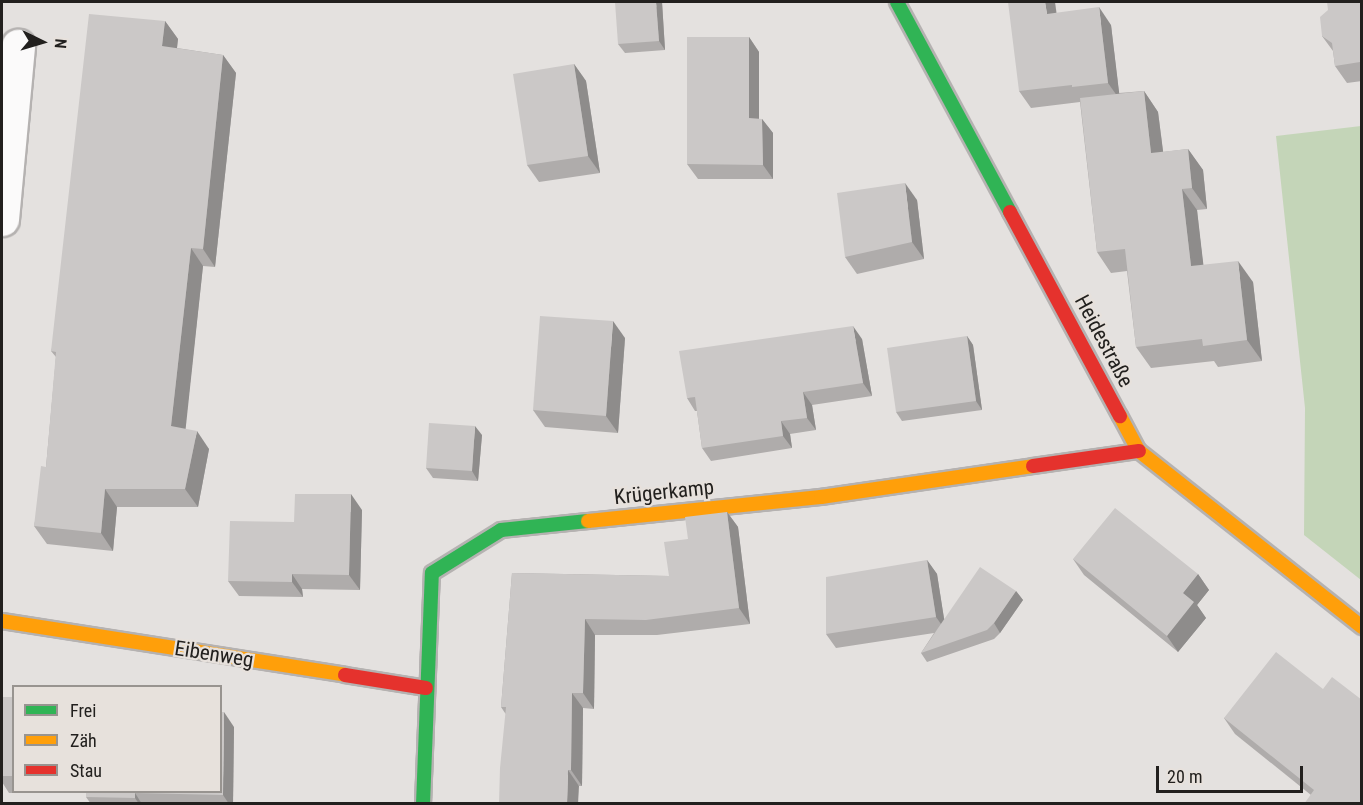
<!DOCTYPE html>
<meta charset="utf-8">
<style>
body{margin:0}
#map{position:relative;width:1363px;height:805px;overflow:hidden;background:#e4e1df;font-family:"Roboto Condensed",sans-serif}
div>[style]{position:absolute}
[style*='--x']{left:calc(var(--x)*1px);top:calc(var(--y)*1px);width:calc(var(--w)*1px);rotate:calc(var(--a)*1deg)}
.green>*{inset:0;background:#c4d5b8}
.roads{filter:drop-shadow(2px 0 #b5b2b1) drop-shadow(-2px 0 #b5b2b1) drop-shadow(0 2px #b5b2b1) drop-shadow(0 -2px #b5b2b1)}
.street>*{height:33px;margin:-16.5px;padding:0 16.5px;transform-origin:16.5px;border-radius:16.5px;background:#fbfafa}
.fast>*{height:14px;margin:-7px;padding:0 7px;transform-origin:7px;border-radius:7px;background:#30b455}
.slow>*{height:14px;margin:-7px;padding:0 7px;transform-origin:7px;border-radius:7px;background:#ff9f0a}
.jam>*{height:14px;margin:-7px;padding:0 7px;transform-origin:7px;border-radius:7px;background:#e5322d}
.wall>*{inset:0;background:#afacab}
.shaded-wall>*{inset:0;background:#8e8c8b}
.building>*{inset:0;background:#cbc8c7}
span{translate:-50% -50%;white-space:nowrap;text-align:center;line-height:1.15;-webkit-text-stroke:4.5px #e7e1dc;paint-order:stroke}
.street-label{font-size:21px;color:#22201e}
.frame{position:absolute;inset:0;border:3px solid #22201e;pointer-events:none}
.legend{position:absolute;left:12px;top:685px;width:210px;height:108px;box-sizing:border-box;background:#e7e1dc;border:2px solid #989490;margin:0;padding:8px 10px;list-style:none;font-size:18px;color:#22201e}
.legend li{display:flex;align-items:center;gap:12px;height:30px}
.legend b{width:30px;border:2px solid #989490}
.north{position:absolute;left:12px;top:12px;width:60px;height:60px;-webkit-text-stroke:4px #e7e1dc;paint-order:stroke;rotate:95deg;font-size:16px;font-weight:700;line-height:24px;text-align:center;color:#22201e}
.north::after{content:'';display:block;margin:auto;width:21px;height:27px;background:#22201e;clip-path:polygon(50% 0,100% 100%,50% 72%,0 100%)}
.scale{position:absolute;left:1156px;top:766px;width:147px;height:27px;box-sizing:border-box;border:3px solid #22201e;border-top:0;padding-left:8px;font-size:18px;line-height:21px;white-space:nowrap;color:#22201e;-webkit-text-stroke:4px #e7e1dc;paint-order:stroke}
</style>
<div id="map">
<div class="green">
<i style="clip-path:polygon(1361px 126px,1362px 126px,1361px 580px,1304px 535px,1305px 408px,1276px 136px)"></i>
</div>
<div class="roads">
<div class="street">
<i style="--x:2;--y:219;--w:174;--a:-84.7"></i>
</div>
<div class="fast">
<i style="--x:897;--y:2;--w:238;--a:61.7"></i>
<i style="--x:423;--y:804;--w:231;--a:-87.8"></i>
<i style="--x:432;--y:573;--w:81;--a:-31.9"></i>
<i style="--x:501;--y:530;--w:87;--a:-5.9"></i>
</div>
<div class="slow">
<i style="--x:1120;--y:416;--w:40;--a:62"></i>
<i style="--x:1139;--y:451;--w:284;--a:38.3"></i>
<i style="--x:588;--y:521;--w:234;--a:-5.9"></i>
<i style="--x:821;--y:497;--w:214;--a:-8.3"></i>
<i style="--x:2;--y:621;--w:347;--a:8.9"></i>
</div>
<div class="jam">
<i style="--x:1010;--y:212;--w:232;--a:61.7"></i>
<i style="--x:1033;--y:466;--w:107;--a:-8.1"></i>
<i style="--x:345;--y:675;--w:82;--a:9.1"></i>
</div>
</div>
<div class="wall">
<i style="clip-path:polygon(662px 2px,665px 50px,625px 53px,618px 44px)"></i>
<i style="clip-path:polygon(1362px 2px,1362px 81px,1347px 83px,1335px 66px,1333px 51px,1322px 36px)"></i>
<i style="clip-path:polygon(1056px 13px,1111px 25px,1119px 93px,1144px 91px,1158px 112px,1163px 152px,1188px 149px,1203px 170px,1207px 209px,1197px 210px,1203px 265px,1253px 282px,1262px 361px,1218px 367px,1214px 361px,1151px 368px,1136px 347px,1127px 271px,1111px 273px,1097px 252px,1080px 102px,1031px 108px,1019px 91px)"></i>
<i style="clip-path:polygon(165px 21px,178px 39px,177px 48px,223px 55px,236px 73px,215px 267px,203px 266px,185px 429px,209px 449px,198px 507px,117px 507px,113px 551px,47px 544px,34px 526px,46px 467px,56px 357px,51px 351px)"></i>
<i style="clip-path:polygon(749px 37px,759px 52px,759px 119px,762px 119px,773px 133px,773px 179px,698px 179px,687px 164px)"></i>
<i style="clip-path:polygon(574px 64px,586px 81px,600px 173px,539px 182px,527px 165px)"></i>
<i style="clip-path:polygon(917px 200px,924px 259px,857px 274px,845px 257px)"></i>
<i style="clip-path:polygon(967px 336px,973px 345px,982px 410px,902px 421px,896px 412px)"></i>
<i style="clip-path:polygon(625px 338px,618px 433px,545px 427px,533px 410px)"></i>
<i style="clip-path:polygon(862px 339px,872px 396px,812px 405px,816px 430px,790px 434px,792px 448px,711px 461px,702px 448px,697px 411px,695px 411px,687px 398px)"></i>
<i style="clip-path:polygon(482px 435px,478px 481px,433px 478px,426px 468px)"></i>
<i style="clip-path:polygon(362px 510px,360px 590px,302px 589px,303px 597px,239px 596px,228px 581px,294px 522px)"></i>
<i style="clip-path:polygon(727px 512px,738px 527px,750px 624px,657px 635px,595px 635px,594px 709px,583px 708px,582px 786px,579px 786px,505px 713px,501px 707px,512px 573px,669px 576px,688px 539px)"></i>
<i style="clip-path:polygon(1073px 559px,1198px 574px,1209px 590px,1197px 605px,1206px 618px,1178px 652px,1084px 575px)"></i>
<i style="clip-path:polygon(927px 560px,937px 574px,944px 619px,1016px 591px,1023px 600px,1000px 633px,994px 639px,927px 662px,921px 653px,934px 633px,836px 648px,826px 634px)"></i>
<i style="clip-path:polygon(1323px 689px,1362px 804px,1311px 795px,1235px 734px,1224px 718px)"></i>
<i style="clip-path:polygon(2px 697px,14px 697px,14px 792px,220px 792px,234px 727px,233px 804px,91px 804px,86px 797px,86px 793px,9px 793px,2px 782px)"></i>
</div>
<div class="shaded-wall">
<i style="clip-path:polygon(656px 2px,662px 2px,665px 50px,659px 41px)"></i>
<i style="clip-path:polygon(1045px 2px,1055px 2px,1059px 31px,1047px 14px)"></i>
<i style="clip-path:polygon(1099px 7px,1111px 25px,1120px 100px,1108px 83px)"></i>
<i style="clip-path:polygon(165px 21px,178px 39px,175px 64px,162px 46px)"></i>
<i style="clip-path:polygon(749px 37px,759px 52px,759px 133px,749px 118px)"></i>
<i style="clip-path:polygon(223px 55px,236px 73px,215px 267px,203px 249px)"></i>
<i style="clip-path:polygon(574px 64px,586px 81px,600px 173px,588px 156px)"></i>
<i style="clip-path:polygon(1144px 91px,1158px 112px,1166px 174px,1151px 153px)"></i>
<i style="clip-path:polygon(762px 119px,773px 133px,773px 179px,763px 165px)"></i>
<i style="clip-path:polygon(1188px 149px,1203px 170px,1207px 209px,1192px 188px)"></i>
<i style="clip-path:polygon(905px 183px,917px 200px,924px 259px,912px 242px)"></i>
<i style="clip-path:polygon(1182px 189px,1197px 210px,1206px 287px,1191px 266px)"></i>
<i style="clip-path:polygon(191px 248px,203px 266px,184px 444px,171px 426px)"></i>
<i style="clip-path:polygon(1238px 261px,1253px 282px,1262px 361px,1247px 340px)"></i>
<i style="clip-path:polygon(613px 321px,625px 338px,618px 433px,606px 416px)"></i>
<i style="clip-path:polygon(853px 326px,862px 339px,872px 396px,863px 383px)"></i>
<i style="clip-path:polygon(967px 336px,973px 345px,982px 410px,976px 401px)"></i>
<i style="clip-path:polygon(803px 392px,812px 405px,816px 430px,807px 418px)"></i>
<i style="clip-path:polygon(781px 421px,790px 434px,792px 448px,783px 436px)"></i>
<i style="clip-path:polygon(475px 426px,482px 435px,478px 481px,472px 471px)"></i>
<i style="clip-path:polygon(197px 431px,209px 449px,198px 507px,185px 489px)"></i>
<i style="clip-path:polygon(105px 489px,117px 507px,113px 551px,101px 533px)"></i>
<i style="clip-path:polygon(351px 494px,362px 510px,360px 590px,349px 575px)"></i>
<i style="clip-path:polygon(727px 512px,738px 527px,750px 624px,739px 608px)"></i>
<i style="clip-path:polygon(927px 560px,937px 574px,946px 631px,936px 617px)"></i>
<i style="clip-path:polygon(292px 574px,302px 589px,303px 597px,292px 582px)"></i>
<i style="clip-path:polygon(1198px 574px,1209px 590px,1197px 605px,1206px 618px,1178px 652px,1167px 636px,1183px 593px)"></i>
<i style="clip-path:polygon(1016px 591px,1023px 600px,1000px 633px,994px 623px)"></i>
<i style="clip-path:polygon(585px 619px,595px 635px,594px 709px,583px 693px)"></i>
<i style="clip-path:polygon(572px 693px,583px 708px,582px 786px,571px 770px)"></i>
<i style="clip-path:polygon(224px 712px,234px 727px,233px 804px,229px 804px,223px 795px)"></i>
<i style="clip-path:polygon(568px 770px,579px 786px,578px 804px,567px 804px)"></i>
<i style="clip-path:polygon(135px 793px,142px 804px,139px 804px,135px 798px)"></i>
</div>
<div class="building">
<i style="clip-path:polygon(615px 2px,656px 2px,659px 41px,618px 44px)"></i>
<i style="clip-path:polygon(1008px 2px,1045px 2px,1047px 14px,1099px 7px,1108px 83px,1072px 87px,1072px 85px,1019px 91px)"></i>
<i style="clip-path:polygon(1327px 2px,1362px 2px,1362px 72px,1360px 62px,1335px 66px,1332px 43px,1322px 36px,1320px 17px,1328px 10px)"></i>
<i style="clip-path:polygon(89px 14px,165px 21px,162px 46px,223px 55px,203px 249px,191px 248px,171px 426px,197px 431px,185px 489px,105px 489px,101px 533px,34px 526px,41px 466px,46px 467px,56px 352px,51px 351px)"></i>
<i style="clip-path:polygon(687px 37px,749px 37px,749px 118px,762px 119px,763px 165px,687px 164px)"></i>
<i style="clip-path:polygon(574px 64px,588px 156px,527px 165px,513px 74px)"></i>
<i style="clip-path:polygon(1144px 91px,1151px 153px,1188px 149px,1192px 188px,1182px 189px,1191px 266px,1238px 261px,1247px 340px,1203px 346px,1202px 339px,1136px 347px,1125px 249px,1097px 252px,1080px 98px)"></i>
<i style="clip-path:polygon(905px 183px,912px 242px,845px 257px,837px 193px)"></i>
<i style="clip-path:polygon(540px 316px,613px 321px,606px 416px,533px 410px)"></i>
<i style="clip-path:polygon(853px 326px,863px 383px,803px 392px,807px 418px,781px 421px,783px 436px,702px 448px,695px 397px,687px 398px,679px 351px)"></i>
<i style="clip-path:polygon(967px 336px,976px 401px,896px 412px,887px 348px)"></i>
<i style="clip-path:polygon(429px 423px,475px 426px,472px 471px,426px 468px)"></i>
<i style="clip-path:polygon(295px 494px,351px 494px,349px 575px,292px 574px,292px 582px,228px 581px,230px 521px,294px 522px)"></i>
<i style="clip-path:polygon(1115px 508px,1198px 574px,1183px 593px,1194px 602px,1167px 636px,1073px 559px)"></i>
<i style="clip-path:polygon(727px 512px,739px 608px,646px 620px,585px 619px,583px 693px,572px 693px,571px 770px,568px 770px,567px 804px,499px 804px,500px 768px,506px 707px,501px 707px,512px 573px,669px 576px,664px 542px,688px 539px,685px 517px)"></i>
<i style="clip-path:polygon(927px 560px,936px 617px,826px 634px,826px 577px)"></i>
<i style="clip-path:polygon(980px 567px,1016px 591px,994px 623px,987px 630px,921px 653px)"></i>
<i style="clip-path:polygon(1276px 652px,1323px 689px,1332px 677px,1362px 700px,1362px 804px,1304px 804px,1314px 790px,1224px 718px)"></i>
<i style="clip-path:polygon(2px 697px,14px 697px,14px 776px,2px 776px)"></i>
<i style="clip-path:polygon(220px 712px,224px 712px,223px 795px,135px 793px,135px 798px,86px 797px,86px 792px,220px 792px)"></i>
</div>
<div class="street-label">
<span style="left:1104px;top:341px;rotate:62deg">Heidestraße</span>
<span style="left:664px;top:492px;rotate:-6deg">Krügerkamp</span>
<span style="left:214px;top:654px;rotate:9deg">Eibenweg</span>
</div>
<div class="frame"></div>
<ul class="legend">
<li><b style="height:8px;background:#30b455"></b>Frei</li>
<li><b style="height:8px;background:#ff9f0a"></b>Zäh</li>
<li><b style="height:8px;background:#e5322d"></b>Stau</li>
</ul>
<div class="north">N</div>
<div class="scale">20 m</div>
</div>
